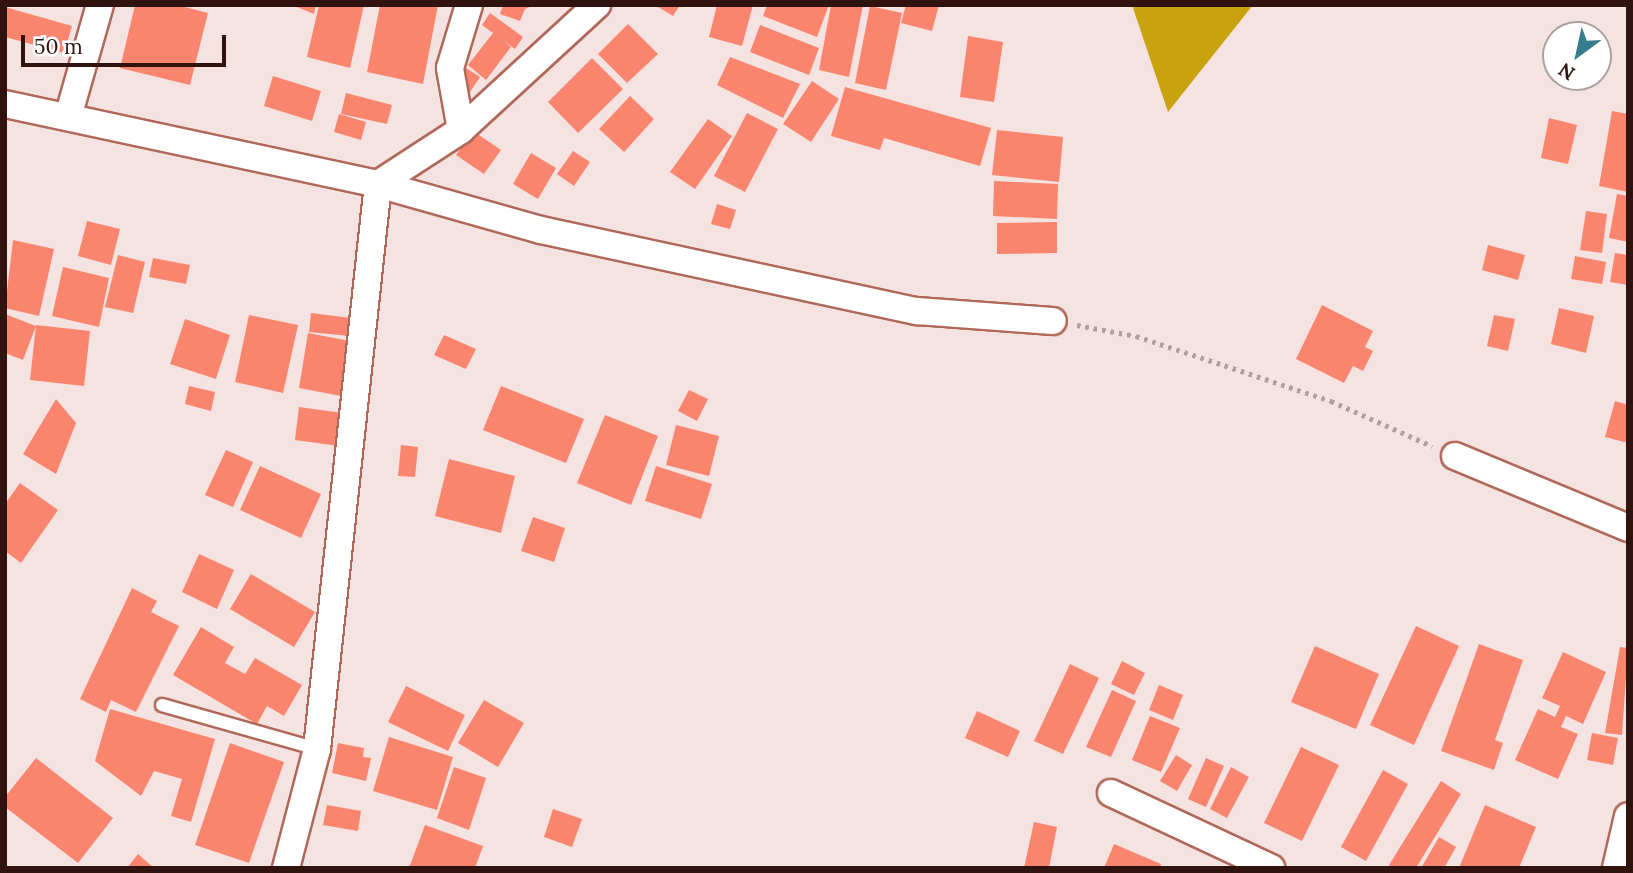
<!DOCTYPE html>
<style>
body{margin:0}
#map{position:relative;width:1633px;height:873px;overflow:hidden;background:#f4e3e0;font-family:Lora,serif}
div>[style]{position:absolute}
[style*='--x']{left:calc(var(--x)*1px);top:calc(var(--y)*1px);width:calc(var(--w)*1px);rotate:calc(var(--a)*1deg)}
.forest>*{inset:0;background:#c9a30d}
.building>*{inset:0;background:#fa856f}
.path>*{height:4.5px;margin-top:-2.25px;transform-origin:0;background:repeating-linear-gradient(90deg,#b39e9a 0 3.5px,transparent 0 8.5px)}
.roads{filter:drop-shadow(2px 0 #b06859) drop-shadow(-2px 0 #b06859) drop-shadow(0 2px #b06859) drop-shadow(0 -2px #b06859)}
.lane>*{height:12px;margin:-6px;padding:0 6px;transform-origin:6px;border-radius:6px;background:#fff}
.street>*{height:26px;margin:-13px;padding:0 13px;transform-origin:13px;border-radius:13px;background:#fff}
span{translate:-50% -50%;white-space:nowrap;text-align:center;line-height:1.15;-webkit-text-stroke:6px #fff;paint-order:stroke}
.frame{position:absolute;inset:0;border:7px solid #30130e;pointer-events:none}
.north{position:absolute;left:1542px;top:21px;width:70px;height:70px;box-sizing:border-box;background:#fff;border:2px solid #aca19f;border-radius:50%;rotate:213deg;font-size:19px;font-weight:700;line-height:28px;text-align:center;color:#30130e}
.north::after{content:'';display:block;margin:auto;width:24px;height:32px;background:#377c8a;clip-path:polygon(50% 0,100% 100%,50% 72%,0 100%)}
.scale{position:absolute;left:21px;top:35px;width:205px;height:32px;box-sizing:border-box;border:4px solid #30130e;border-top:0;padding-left:9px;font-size:21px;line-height:24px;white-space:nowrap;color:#30130e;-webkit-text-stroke:5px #fff;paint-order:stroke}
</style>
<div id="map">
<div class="forest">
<i style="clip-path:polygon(1132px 5px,1253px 5px,1168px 112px)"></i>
</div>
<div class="building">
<i style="clip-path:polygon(135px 5px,177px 5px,208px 13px,190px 85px,120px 68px)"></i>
<i style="clip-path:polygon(292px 5px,316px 5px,314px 14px)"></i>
<i style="clip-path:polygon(319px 5px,364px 5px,350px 68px,307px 57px)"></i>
<i style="clip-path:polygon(380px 5px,438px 5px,423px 84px,367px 72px)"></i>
<i style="clip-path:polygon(503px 5px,534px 5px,525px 9px,520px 21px,500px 14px)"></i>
<i style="clip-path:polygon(655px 5px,680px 5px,673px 16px)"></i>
<i style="clip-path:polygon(717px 5px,753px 5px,742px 46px,709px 37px)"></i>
<i style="clip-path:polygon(767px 5px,829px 5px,817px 37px,763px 16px)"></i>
<i style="clip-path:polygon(831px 5px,863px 5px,849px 77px,819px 70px)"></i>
<i style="clip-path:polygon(906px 5px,939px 5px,932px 31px,901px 23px)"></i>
<i style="clip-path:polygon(870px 6px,902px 13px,886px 90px,855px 83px)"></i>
<i style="clip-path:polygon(5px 7px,72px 26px,64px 53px,5px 37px)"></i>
<i style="clip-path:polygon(490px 13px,523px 37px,515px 49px,504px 41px,511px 47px,486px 80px,468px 65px,493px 33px,482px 25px)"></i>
<i style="clip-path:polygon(628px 24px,658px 54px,627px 83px,598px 54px)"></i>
<i style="clip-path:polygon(760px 25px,819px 48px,809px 75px,750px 52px)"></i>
<i style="clip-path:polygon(968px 36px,1003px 42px,994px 102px,960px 97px)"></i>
<i style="clip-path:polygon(730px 57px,800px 84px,783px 118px,717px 85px)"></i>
<i style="clip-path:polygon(592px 58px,623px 89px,578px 133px,548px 102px)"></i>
<i style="clip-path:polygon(466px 68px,480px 77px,470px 92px,456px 82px)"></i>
<i style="clip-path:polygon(273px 76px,321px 91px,312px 121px,264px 106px)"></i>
<i style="clip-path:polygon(812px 81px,839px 99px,811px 142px,783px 124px)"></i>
<i style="clip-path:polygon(845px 87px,991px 128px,980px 166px,884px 138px,880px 150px,831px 136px)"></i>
<i style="clip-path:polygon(346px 93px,392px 105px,387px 124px,341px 114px)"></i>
<i style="clip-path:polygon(630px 96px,654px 119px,624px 152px,599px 129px)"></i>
<i style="clip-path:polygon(1612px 111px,1628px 114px,1628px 192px,1599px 186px)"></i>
<i style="clip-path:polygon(747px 113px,778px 129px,745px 192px,714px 176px)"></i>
<i style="clip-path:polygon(339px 114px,366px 122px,361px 140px,334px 132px)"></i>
<i style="clip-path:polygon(1549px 118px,1577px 125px,1568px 164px,1541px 158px)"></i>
<i style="clip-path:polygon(708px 119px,732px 136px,695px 189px,670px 172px)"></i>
<i style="clip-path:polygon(997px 130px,1063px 137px,1059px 182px,992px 175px)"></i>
<i style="clip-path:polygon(473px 131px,501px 150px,484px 174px,456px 155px)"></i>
<i style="clip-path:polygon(573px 151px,590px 162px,574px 186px,557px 174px)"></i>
<i style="clip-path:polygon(531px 153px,556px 168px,538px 199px,513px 184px)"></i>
<i style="clip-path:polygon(994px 181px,1058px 184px,1057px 219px,993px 216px)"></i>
<i style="clip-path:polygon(1617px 194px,1628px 196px,1628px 242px,1609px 238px)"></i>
<i style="clip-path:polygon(717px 204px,736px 210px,730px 229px,711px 224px)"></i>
<i style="clip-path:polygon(1586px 211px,1607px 214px,1602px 253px,1580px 250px)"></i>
<i style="clip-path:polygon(87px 221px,120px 229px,111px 265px,78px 256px)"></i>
<i style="clip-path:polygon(1057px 222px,1057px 253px,997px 254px,997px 223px)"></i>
<i style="clip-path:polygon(13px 240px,54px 249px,39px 316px,5px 308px)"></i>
<i style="clip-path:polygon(1488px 245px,1525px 255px,1518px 280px,1482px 270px)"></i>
<i style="clip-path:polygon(1615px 253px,1628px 255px,1628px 285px,1610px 282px)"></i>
<i style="clip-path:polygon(118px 255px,145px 262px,133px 313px,105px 307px)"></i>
<i style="clip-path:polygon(1575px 256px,1606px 262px,1602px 284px,1571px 279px)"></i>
<i style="clip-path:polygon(153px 258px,190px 265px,186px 284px,149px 277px)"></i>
<i style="clip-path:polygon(63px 267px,109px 278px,99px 327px,52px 316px)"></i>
<i style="clip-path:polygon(1322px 305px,1373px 331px,1365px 347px,1373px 351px,1363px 371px,1353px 366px,1344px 383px,1296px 359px)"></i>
<i style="clip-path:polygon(1559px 308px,1594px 316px,1586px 353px,1551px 344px)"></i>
<i style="clip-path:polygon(311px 313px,351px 318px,349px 336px,309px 332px)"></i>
<i style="clip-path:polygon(5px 314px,36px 326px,23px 360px,5px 353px)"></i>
<i style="clip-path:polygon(249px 315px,298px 325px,283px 393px,235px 382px)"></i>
<i style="clip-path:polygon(1494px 315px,1515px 319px,1508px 351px,1487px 346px)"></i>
<i style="clip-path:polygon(185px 319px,230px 335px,216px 379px,170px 364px)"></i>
<i style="clip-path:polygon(36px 325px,90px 331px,84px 386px,30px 380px)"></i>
<i style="clip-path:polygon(308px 333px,350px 341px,341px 396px,299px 388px)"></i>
<i style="clip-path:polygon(444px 335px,476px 349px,466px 369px,434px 355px)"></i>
<i style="clip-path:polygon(189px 386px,215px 392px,211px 411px,185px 404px)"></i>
<i style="clip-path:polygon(501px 386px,584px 419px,566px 463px,483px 430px)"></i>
<i style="clip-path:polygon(689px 390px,708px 399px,697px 421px,678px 411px)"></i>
<i style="clip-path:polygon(56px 399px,76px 423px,56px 474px,23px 454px)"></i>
<i style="clip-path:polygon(1615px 401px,1628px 405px,1628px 443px,1605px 437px)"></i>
<i style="clip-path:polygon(299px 407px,350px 414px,346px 447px,295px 440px)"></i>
<i style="clip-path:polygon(605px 415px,658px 436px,631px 505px,577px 483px)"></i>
<i style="clip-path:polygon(676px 425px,719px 436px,709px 476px,666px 465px)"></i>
<i style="clip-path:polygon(401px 445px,418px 447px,415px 477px,398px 476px)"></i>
<i style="clip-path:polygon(226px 450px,253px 462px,233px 507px,205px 495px)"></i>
<i style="clip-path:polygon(449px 459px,515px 476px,501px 533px,435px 516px)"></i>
<i style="clip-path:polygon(260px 466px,321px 494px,301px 538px,240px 510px)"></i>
<i style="clip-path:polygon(656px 466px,712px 484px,701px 519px,645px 501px)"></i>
<i style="clip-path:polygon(20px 483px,58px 510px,21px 563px,5px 551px,5px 504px)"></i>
<i style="clip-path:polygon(533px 517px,565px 528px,554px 562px,521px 551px)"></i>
<i style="clip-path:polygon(199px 554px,234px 570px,217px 609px,182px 592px)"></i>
<i style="clip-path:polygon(251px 574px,315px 612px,294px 647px,230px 609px)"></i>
<i style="clip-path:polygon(132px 588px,157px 601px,151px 612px,179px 626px,136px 712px,111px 700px,106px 712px,80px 699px)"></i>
<i style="clip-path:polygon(1416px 626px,1459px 646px,1414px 745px,1370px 725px)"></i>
<i style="clip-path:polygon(201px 627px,234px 647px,225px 663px,245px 674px,255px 658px,302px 685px,284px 716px,267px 706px,257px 724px,173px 675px)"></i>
<i style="clip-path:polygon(1479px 644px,1523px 660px,1495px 740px,1503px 743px,1494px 770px,1441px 751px)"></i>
<i style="clip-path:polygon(1315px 646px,1379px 674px,1356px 729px,1291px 702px)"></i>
<i style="clip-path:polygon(1620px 647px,1628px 648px,1622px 735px,1605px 733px)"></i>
<i style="clip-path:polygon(1563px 652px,1606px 672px,1583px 724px,1566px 716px,1561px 727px,1578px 734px,1558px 779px,1515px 760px,1538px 709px,1555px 717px,1560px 706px,1542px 698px)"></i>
<i style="clip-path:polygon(1122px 661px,1145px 673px,1134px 695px,1111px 684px)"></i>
<i style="clip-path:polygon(1070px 664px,1099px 678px,1063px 754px,1034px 741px)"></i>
<i style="clip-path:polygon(1159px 685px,1183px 695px,1173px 720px,1149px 710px)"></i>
<i style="clip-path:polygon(406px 686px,465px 715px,448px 751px,388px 722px)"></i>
<i style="clip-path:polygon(1112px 690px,1136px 701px,1111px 757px,1086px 747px)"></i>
<i style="clip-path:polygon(484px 700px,524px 723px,498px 767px,458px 743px)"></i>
<i style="clip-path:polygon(110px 709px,215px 739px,191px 822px,171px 816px,182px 779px,154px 771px,141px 796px,95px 761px)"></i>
<i style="clip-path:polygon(977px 711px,1020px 731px,1008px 757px,965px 738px)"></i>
<i style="clip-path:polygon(1150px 716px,1180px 728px,1161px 772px,1132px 760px)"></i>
<i style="clip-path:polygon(1592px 733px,1618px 738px,1613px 765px,1587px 760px)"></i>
<i style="clip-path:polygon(389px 737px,453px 757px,437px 810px,373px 791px)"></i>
<i style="clip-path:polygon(230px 743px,284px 762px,249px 863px,195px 845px)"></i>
<i style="clip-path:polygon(338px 743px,364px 748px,363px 757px,371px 758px,366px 781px,332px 773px)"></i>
<i style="clip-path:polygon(1301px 747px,1339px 765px,1302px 841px,1264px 823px)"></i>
<i style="clip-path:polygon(1176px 755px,1192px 765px,1177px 791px,1160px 781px)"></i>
<i style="clip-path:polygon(36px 758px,113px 818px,78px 863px,5px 807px,5px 797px)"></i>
<i style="clip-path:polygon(1206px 758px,1224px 766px,1206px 807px,1188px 799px)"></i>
<i style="clip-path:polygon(454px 767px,486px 778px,469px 830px,437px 818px)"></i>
<i style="clip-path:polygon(1231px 767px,1249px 777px,1227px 818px,1210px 809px)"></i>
<i style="clip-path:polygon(1383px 770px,1408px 784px,1366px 861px,1341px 847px)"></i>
<i style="clip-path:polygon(1441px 781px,1461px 794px,1416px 868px,1393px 868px,1389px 865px)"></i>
<i style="clip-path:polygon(327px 805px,361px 811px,358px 831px,323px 825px)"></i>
<i style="clip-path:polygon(1485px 805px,1536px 827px,1519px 868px,1459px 868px)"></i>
<i style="clip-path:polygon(553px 809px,582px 819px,572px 847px,544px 837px)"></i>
<i style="clip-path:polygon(1034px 822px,1057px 827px,1049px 868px,1024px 868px)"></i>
<i style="clip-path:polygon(425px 825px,483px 846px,475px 868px,409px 868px)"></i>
<i style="clip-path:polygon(1439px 837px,1456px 847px,1444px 868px,1421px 868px)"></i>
<i style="clip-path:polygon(1114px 844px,1161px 864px,1160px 868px,1104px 868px)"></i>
<i style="clip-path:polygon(138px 854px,154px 868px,127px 868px)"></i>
</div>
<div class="path">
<i style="--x:1077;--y:325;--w:60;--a:10.6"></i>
<i style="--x:1136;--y:336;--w:206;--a:18.4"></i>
<i style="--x:1331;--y:401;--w:111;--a:24"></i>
</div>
<div class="roads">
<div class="lane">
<i style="--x:162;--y:705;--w:161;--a:15.8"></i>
</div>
<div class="street">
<i style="--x:5;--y:104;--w:381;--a:12.1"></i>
<i style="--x:378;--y:184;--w:169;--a:15.8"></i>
<i style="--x:541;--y:230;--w:385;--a:12.2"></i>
<i style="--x:917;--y:311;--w:136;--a:4.2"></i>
<i style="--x:68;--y:117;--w:116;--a:-74.1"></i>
<i style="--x:461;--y:130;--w:63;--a:-100.1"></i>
<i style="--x:450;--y:68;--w:66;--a:-73.2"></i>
<i style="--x:1455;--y:456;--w:187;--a:22.6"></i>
<i style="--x:1111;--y:793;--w:177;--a:25.1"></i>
<i style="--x:286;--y:868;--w:123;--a:-75.4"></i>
<i style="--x:317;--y:749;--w:568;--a:-83.84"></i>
<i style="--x:378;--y:184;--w:99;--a:-33"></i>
<i style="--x:461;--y:130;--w:185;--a:-42.6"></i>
<i style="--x:1616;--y:868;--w:53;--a:-77"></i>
</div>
</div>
<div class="frame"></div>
<div class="north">N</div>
<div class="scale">50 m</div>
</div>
